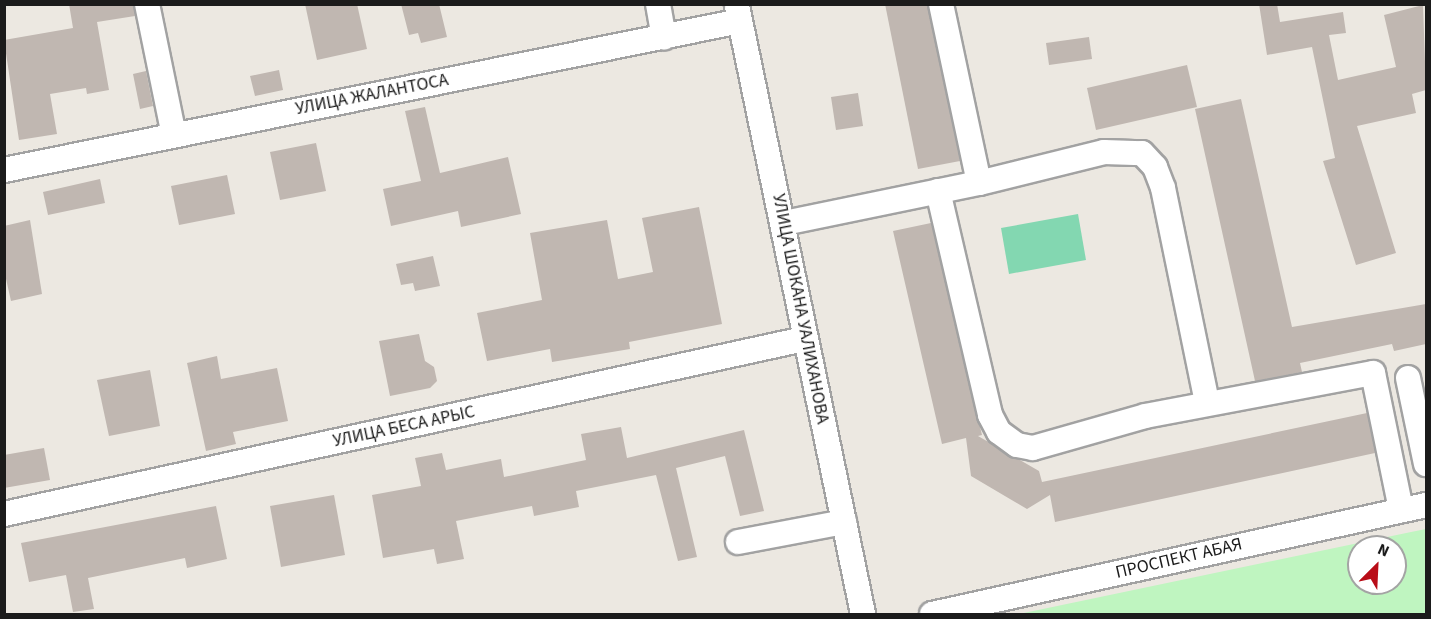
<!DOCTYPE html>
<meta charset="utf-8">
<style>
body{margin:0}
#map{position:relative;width:1431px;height:619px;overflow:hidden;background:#ece8e1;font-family:"Source Sans 3",sans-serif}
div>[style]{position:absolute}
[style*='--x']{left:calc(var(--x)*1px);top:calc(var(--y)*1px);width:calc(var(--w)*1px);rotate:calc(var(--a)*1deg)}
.park>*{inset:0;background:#bff5c0}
.pitch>*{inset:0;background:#83d7b1}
.building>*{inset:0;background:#c0b7b1}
.roads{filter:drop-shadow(2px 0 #a2a2a2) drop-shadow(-2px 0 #a2a2a2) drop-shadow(0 2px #a2a2a2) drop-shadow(0 -2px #a2a2a2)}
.minor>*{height:24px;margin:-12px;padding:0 12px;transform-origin:12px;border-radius:12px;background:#fff}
span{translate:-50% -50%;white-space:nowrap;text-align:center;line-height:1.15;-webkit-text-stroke:4.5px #fff;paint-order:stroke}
.street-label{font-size:18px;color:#1b1b1b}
.frame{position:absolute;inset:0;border:6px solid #1b1b1b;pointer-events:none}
.north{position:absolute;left:1347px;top:535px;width:60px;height:60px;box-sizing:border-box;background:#fff;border:2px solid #a4a4a4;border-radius:50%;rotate:24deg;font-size:16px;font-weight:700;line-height:24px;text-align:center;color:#1b1b1b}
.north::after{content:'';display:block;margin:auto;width:21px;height:27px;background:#b90d18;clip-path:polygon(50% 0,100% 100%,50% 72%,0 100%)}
</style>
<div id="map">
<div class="park">
<i style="clip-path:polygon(evenodd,1426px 529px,1426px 614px,1019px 614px,1411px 532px,1426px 529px,1359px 547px,1395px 547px,1395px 583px,1359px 583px,1359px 547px)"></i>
</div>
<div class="pitch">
<i style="clip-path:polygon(1078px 214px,1086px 260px,1009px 274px,1001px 228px)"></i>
</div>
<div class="building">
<i style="clip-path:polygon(69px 4px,133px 4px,135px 16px,97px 22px,109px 90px,87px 94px,86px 88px,50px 94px,57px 134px,19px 140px,4px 40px,73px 28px)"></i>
<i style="clip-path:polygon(305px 4px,357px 4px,367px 49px,317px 60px)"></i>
<i style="clip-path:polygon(401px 4px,439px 4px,447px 37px,421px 43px,418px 33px,409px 35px)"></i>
<i style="clip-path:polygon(885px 4px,927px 4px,960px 161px,918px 169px)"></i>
<i style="clip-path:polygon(1259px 4px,1277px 4px,1280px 22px,1343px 12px,1346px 33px,1329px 35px,1338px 80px,1396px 67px,1384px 15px,1423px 5px,1426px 90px,1412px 94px,1416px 113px,1357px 126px,1396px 253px,1356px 265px,1323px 161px,1335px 158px,1312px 47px,1267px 55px)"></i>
<i style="clip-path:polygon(1089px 37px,1092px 59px,1049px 65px,1046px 43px)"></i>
<i style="clip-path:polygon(1187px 65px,1197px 107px,1096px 130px,1087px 88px)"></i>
<i style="clip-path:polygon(279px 70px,283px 90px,255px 96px,250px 76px)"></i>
<i style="clip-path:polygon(146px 71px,153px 106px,140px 109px,133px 74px)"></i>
<i style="clip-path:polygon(858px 93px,863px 126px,836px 130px,831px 97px)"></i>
<i style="clip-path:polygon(1241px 99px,1292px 327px,1426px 304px,1426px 344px,1394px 351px,1392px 344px,1300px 363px,1302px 372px,1255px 381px,1195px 109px)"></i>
<i style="clip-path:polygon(425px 107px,440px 173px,508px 157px,521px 214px,461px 227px,458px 211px,391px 226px,383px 189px,421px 181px,405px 111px)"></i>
<i style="clip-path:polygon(316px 143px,326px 191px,280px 200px,270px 152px)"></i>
<i style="clip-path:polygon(227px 175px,235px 214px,179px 225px,171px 186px)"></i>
<i style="clip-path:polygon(100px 179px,105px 203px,48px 215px,43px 192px)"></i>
<i style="clip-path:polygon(699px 207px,722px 324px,629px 342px,630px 349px,552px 362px,550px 349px,487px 361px,477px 313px,542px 300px,530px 233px,607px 220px,618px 279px,653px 272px,642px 218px)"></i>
<i style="clip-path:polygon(30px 220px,42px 294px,11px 301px,4px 270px,4px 226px)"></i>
<i style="clip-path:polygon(931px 223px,982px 435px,978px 436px,1039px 471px,1042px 482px,1367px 413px,1375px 453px,1055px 522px,1050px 495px,1027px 509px,971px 476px,966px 438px,942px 444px,893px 231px)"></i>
<i style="clip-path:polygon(433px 256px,440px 286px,415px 291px,413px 283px,401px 285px,396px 264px)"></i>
<i style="clip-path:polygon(419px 334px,425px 361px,434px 367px,437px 381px,430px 388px,390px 396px,379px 341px)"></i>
<i style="clip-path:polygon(217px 356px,221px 379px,277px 368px,288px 421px,233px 432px,236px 444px,206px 451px,187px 363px)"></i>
<i style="clip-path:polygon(150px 370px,160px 426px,109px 436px,97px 380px)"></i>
<i style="clip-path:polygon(621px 427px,627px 458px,744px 430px,764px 511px,740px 516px,725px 456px,676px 468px,697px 557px,678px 561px,656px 475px,576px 491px,579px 507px,534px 516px,532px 506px,456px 521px,464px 559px,437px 564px,434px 549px,383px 558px,372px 495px,421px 486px,415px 458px,442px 453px,446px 470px,501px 459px,504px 477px,586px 460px,581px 434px)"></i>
<i style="clip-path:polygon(44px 448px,50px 480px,4px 488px,4px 455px)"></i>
<i style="clip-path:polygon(334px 495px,345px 555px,281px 567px,270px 506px)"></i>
<i style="clip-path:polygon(216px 506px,227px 559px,187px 568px,185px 558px,88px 578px,94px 609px,73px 612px,66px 575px,29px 582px,21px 543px)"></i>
</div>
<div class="roads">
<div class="minor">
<i style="--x:147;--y:4;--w:134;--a:78.4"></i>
<i style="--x:658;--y:4;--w:34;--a:80"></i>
<i style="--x:941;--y:4;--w:183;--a:78"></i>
<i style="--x:737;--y:6;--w:621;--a:78.29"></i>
<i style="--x:4;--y:170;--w:751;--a:-11.44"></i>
<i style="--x:938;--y:191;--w:230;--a:76.9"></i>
<i style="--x:990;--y:415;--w:19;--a:62"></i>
<i style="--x:999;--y:432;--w:22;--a:36"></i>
<i style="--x:1017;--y:445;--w:16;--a:11"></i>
<i style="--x:1033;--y:448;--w:116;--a:-15.9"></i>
<i style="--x:1145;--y:416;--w:232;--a:-10.7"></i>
<i style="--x:1373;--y:373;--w:140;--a:78.4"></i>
<i style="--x:784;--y:223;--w:199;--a:-11.6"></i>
<i style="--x:979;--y:183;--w:129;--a:-13.9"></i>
<i style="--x:1104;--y:152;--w:38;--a:2"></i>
<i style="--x:1142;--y:153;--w:19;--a:47"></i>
<i style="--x:1155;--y:167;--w:22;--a:69"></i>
<i style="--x:1163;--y:188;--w:219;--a:78.4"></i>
<i style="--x:1408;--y:378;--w:88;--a:78.2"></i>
<i style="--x:4;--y:514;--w:819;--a:-12.34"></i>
<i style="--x:738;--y:542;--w:108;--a:-10.7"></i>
<i style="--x:932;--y:614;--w:506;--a:-12.44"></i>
</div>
</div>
<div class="street-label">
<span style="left:372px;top:95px;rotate:-11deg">УЛИЦА ЖАЛАНТОСА</span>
<span style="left:800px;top:309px;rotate:79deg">УЛИЦА ШОКАНА УАЛИХАНОВА</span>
<span style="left:404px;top:427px;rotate:-12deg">УЛИЦА БЕСА АРЫС</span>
<span style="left:1179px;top:559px;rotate:-13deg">ПРОСПЕКТ АБАЯ</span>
</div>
<div class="frame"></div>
<div class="north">N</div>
</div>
